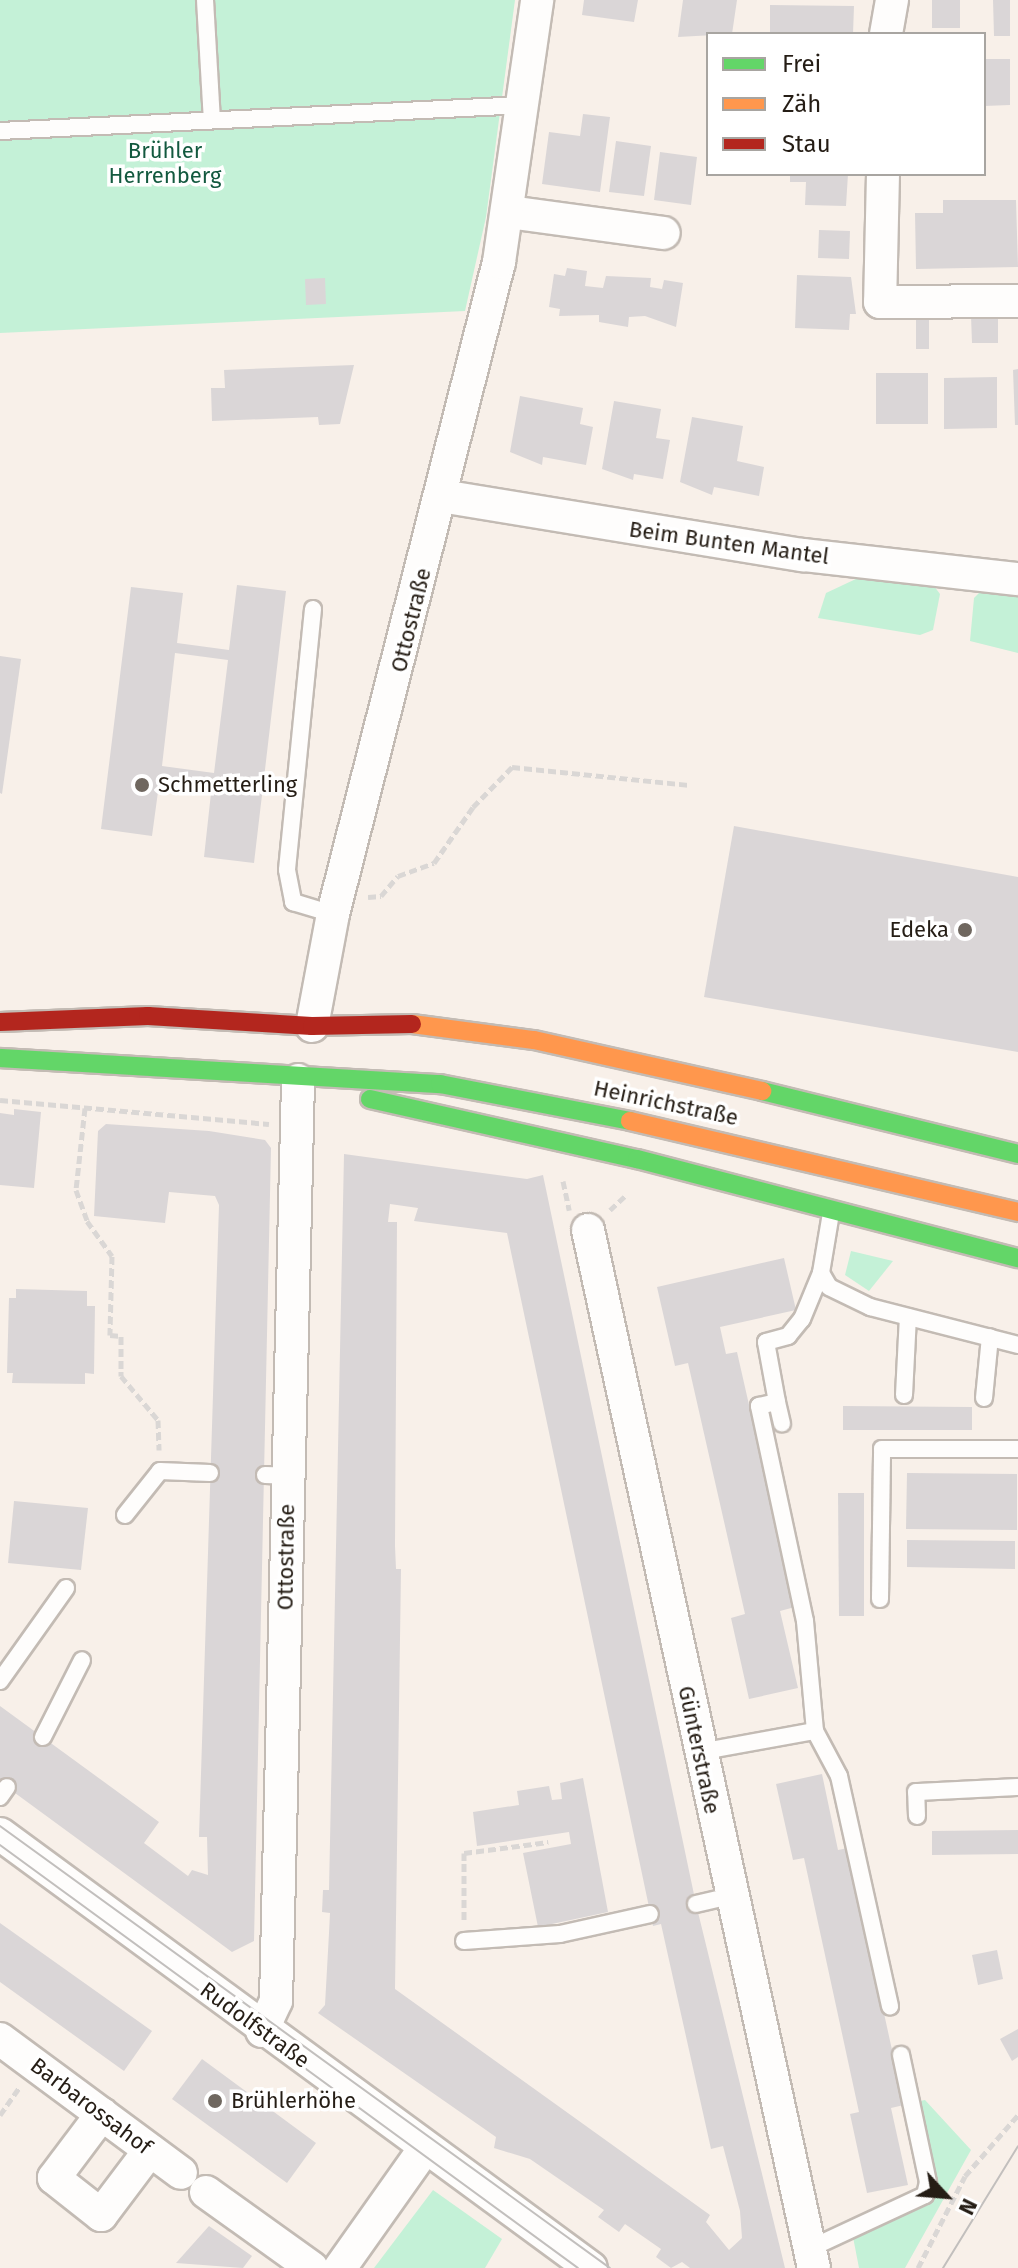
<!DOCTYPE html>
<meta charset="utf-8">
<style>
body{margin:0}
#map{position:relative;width:1018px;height:2268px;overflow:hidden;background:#f8f0e9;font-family:"Fira Sans",sans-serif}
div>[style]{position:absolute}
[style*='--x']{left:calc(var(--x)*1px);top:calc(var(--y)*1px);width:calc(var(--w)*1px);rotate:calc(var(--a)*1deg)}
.green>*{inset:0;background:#c4f1d7}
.building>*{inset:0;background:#dad6d7}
.path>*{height:5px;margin-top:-2.5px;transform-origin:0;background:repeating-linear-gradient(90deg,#dad7d5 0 8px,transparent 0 12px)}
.roads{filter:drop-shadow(2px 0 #c3bbb4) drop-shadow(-2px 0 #c3bbb4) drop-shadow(0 2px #c3bbb4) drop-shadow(0 -2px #c3bbb4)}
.lane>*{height:16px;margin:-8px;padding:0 8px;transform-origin:8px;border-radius:8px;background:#fefdfc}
.street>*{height:32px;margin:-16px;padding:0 16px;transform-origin:16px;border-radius:16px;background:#fefdfc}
.fast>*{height:18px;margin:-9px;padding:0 9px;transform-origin:9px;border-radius:9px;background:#63d668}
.slow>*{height:18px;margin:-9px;padding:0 9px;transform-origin:9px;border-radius:9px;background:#ff974d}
.jam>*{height:18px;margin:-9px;padding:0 9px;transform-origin:9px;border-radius:9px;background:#b3261e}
.tram>*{height:2px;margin:-1px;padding:0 1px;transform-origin:1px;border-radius:1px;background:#c2bfbd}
.dots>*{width:22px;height:22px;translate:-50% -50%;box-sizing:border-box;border:4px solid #fff;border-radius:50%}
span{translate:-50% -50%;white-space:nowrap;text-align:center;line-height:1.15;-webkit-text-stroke:7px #fff;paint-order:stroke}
.park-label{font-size:22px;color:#13593f}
.street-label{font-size:22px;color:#251d15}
.poi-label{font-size:22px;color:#251d15}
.left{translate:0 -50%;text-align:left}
.right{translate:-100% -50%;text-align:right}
.legend{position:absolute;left:706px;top:32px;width:280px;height:144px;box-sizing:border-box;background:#fff;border:2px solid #a8a5a1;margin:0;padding:10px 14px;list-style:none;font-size:24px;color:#251d15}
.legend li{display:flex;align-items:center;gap:16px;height:40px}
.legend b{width:40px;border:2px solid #a8a5a1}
.north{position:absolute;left:906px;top:2156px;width:80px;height:80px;-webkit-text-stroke:6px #fff;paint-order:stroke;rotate:116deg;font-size:22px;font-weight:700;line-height:32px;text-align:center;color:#251d15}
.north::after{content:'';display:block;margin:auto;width:28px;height:36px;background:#251d15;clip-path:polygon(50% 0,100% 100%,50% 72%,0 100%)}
</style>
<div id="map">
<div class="green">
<i style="clip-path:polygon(0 0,515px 0,486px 217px,465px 311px,0 333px)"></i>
<i style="clip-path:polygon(858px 578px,934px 586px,940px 594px,933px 630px,920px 635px,818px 618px,826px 593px)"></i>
<i style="clip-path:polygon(981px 591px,1018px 592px,1018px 653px,970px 641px,974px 598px)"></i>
<i style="clip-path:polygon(851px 1251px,893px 1261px,869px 1291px,845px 1275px)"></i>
<i style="clip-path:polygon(925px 2100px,971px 2150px,905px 2268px,859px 2268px,853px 2237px,923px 2203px,915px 2102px)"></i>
<i style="clip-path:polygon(433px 2190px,502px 2239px,485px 2268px,374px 2268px)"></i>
</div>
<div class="building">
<i style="clip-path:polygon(584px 0,638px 0,634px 22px,582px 15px)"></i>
<i style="clip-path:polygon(683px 0,737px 0,732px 34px,678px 37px)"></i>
<i style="clip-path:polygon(932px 0,960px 0,960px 28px,932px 28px)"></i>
<i style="clip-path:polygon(993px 0,1010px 0,1010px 36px,994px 36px)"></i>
<i style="clip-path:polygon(770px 5px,854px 6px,853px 34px,770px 34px)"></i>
<i style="clip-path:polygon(984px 59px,1010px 59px,1010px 105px,984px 106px)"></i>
<i style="clip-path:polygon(583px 114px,610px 117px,600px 192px,542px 184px,549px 132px,580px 136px)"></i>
<i style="clip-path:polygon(616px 141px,651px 146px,644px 196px,609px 192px)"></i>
<i style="clip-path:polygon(660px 152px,697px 157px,691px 205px,654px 200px)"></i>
<i style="clip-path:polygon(790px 174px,848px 174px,846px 206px,805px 205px,806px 182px,790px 182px)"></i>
<i style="clip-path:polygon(943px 200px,1016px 200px,1018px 267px,916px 269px,915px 213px,943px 213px)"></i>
<i style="clip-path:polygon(819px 230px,850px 231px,849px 259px,818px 258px)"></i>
<i style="clip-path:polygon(567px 268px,587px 271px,585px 286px,603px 288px,606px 276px,651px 278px,650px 287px,662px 289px,664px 280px,683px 283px,676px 327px,645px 316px,629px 317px,628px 327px,599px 322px,599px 315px,559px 316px,560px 309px,549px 307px,554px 274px,565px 276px)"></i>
<i style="clip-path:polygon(797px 275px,851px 277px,856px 314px,850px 314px,849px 330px,795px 328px)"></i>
<i style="clip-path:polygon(325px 278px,326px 304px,306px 305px,305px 279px)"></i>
<i style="clip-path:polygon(998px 315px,998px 343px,972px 343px,971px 316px)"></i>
<i style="clip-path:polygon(916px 318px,929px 318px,929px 349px,916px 349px)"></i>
<i style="clip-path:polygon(354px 365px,340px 424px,319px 425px,318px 417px,212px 421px,211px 388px,225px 388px,224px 370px)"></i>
<i style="clip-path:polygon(1018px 369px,1018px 425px,1015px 425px,1013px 370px)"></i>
<i style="clip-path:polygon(876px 373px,928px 373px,928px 424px,876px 424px)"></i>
<i style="clip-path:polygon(997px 377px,997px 428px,944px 429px,944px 378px)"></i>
<i style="clip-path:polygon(520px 396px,583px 408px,580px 424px,593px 427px,586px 465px,543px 457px,542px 465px,510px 452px)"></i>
<i style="clip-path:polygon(614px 401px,661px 409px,656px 438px,670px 440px,663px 479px,634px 474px,633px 480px,602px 469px)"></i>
<i style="clip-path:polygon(692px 417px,743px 426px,737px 461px,764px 467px,759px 496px,714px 487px,712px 495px,680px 482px)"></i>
<i style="clip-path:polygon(evenodd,237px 585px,286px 591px,254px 863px,204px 857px,212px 784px,160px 777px,152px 836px,101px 829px,131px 587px,183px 593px,177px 643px,229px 650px,237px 585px,175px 653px,228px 660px,214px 773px,162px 766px,175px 653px)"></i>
<i style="clip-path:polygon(0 656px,21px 659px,2px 794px,0 793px)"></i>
<i style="clip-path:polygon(734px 826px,1018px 877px,1018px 1052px,704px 997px)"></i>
<i style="clip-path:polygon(14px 1109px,41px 1112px,34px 1188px,0 1185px,0 1113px,14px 1115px)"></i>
<i style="clip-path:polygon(106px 1124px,209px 1131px,265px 1140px,271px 1148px,254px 1941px,232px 1952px,0 1782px,0 1706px,159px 1822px,144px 1843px,188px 1876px,192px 1870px,208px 1875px,207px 1837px,199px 1837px,219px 1205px,215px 1196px,169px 1192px,165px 1223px,94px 1216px,98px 1131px)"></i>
<i style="clip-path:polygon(evenodd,344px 1154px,527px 1179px,543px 1175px,696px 1904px,785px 2268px,690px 2268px,682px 2262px,671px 2268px,656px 2257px,661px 2249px,625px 2224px,619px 2232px,598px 2217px,604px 2210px,530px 2159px,494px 2148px,496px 2137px,318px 2013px,325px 2005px,329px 1933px,330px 1913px,322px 1912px,323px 1890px,329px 1890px,344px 1154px,390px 1204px,418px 1208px,414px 1221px,507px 1233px,653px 1926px,661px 1924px,711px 2149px,723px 2146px,740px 2211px,742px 2238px,729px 2250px,706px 2222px,710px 2215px,395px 1989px,401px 1569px,396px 1569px,395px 1546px,397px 1222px,388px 1222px,390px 1204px)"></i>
<i style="clip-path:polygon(784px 1258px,796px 1310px,720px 1327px,726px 1354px,737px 1352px,795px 1607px,780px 1611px,798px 1688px,749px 1699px,731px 1618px,745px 1614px,688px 1363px,675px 1366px,657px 1287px)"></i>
<i style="clip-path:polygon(16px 1289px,87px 1291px,87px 1306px,95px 1306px,94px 1374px,85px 1373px,85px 1384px,12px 1383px,13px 1373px,7px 1373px,9px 1298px,16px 1298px)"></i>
<i style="clip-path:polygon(843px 1406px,972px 1407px,972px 1430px,843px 1430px)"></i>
<i style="clip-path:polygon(907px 1473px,1017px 1474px,1017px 1530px,906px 1529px)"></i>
<i style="clip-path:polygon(838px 1493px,864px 1493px,864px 1616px,839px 1616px)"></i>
<i style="clip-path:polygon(14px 1501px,88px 1508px,81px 1570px,8px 1563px)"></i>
<i style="clip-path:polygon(907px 1540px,1015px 1541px,1015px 1569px,907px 1567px)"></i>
<i style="clip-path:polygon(822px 1774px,838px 1850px,848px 1848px,904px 2105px,891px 2108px,908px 2185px,867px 2193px,850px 2114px,859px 2112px,804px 1858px,793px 1860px,776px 1784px)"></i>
<i style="clip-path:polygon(583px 1778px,608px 1912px,538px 1927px,523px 1853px,571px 1844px,569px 1832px,477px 1846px,473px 1812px,519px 1805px,517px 1791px,549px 1786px,552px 1800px,562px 1799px,560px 1783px)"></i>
<i style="clip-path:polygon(1018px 1830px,1018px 1854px,932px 1855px,932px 1831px)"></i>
<i style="clip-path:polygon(0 1923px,152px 2031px,124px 2071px,0 1982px)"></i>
<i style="clip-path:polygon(997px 1950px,1003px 1979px,978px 1985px,972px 1955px)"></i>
<i style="clip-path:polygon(1018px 2029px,1018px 2057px,1012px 2061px,1000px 2039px)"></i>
<i style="clip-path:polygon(202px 2059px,316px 2143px,287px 2183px,172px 2099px)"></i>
<i style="clip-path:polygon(209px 2226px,252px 2256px,243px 2268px,176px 2263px)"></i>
</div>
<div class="path">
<i style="--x:368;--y:897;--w:13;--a:-4"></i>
<i style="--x:381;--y:896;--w:26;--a:-50"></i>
<i style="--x:398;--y:876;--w:38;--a:-20"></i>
<i style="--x:434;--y:863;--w:68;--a:-55.1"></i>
<i style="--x:473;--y:807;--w:56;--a:-45.7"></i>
<i style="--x:512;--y:767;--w:177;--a:5.8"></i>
<i style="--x:0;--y:1100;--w:270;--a:5.1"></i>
<i style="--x:85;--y:1108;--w:82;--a:96.3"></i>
<i style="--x:76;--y:1190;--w:33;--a:70"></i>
<i style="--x:87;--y:1221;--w:43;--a:54.5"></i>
<i style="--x:112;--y:1256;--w:79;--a:91.5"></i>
<i style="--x:110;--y:1335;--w:11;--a:5"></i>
<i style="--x:121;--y:1336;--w:40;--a:90"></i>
<i style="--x:121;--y:1376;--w:57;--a:49.9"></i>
<i style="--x:158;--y:1420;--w:30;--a:88"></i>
<i style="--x:563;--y:1181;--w:30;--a:78"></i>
<i style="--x:610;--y:1210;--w:22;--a:-43"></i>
<i style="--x:464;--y:1920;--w:67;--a:-90"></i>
<i style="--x:464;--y:1853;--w:85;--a:-7.5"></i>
<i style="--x:0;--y:2115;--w:33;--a:-55"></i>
<i style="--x:918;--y:2268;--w:103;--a:-62.9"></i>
<i style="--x:965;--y:2176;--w:81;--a:-49"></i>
</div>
<div class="roads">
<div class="lane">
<i style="--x:205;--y:0;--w:120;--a:86.7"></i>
<i style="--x:0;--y:131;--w:525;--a:-2.84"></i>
<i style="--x:313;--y:609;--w:262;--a:95.7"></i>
<i style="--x:287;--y:870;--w:33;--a:79"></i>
<i style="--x:293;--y:902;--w:42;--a:16.7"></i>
<i style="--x:831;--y:1213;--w:61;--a:99.5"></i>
<i style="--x:821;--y:1273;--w:16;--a:60"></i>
<i style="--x:829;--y:1287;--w:46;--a:26"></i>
<i style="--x:870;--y:1307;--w:153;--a:14.4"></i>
<i style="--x:904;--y:1395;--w:78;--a:-87.1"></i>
<i style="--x:984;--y:1398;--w:61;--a:-84.4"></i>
<i style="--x:777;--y:1402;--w:22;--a:77"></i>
<i style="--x:265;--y:1475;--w:23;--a:2"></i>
<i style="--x:125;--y:1515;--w:56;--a:-51.5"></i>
<i style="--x:160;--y:1471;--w:50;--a:2.3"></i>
<i style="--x:880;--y:1599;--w:150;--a:-89.2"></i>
<i style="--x:882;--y:1449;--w:136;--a:0"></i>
<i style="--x:0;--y:1681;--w:114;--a:-54.6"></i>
<i style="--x:815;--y:1731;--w:110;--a:-95.2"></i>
<i style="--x:805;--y:1621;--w:220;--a:-102.1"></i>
<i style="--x:759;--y:1406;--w:18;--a:-13"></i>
<i style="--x:777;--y:1402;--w:61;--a:-100.4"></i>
<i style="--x:766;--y:1342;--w:23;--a:-15"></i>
<i style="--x:788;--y:1336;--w:22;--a:-51"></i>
<i style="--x:802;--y:1319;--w:50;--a:-67.6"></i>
<i style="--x:43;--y:1737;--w:86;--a:-63.1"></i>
<i style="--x:699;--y:1752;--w:118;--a:-10.3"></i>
<i style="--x:815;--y:1731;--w:51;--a:61.9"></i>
<i style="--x:839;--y:1776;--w:236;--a:77.5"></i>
<i style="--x:0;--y:1797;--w:12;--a:-55"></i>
<i style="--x:917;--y:1816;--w:24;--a:-92"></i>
<i style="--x:916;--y:1792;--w:102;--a:-2.8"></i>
<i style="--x:696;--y:1904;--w:35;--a:-13"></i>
<i style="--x:464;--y:1941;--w:96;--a:-4.2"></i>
<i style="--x:560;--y:1934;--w:92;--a:-12.5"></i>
<i style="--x:809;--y:2249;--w:128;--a:-25"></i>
<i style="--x:925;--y:2195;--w:13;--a:-77"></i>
<i style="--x:928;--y:2182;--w:130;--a:-102"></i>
</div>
<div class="street">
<i style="--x:886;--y:34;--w:35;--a:-80"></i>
<i style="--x:883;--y:174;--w:128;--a:91.3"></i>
<i style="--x:880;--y:302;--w:138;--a:-0.4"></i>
<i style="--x:509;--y:212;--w:156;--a:7.7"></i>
<i style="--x:441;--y:496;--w:367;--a:9.3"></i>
<i style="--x:803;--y:555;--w:216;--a:6.4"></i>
<i style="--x:312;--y:1026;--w:114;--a:-79.4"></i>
<i style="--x:333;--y:914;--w:673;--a:-75.72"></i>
<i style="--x:499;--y:262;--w:265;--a:-81.7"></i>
<i style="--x:588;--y:1230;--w:1062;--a:77.72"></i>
<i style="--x:0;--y:1834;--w:733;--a:36.29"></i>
<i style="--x:262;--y:2031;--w:33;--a:-65"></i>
<i style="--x:276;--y:2001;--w:921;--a:-88.63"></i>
<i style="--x:0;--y:2039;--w:225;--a:36.5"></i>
<i style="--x:102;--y:2114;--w:80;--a:126.9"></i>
<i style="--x:54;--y:2178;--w:60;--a:38.2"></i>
<i style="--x:101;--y:2215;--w:81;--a:-53"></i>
<i style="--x:206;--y:2192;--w:130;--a:35.6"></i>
<i style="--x:340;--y:2268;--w:147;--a:-54.7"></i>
</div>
<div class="fast">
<i style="--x:0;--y:1058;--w:441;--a:3.4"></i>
<i style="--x:440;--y:1084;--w:194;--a:11"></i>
<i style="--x:762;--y:1091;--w:264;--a:13.8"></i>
<i style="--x:370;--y:1099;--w:274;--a:12.7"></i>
<i style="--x:637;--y:1159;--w:394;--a:14.6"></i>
</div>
<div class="slow">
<i style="--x:412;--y:1024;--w:123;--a:7.5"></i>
<i style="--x:534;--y:1040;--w:234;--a:12.6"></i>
<i style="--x:630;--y:1121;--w:399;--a:13.2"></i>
</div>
<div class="jam">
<i style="--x:0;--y:1022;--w:148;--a:-2.3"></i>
<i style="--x:148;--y:1016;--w:164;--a:3.5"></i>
<i style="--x:312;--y:1026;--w:100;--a:-1.1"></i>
</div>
</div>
<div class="tram">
<i style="--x:0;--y:1826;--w:753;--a:35.93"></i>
<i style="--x:0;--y:1845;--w:716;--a:36.2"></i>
<i style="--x:943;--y:2268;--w:143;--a:-58.4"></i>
</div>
<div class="dots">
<i style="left:142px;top:785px;background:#6f675f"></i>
<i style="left:965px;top:930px;background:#6f675f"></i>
<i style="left:215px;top:2101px;background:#6f675f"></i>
</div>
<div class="park-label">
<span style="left:165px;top:163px">Brühler<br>Herrenberg</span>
</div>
<div class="street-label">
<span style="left:729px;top:543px;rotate:8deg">Beim Bunten Mantel</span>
<span style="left:411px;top:620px;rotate:-76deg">Ottostraße</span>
<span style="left:666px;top:1103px;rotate:12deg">Heinrichstraße</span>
<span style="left:286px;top:1557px;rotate:-89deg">Ottostraße</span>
<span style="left:699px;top:1750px;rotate:78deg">Günterstraße</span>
<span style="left:255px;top:2025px;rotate:36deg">Rudolfstraße</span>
<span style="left:91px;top:2106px;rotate:37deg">Barbarossahof</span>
</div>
<div class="poi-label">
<span class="left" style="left:158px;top:785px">Schmetterling</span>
<span class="right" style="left:949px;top:930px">Edeka</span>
<span class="left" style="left:231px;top:2101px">Brühlerhöhe</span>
</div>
<ul class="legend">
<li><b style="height:10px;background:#63d668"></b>Frei</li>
<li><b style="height:10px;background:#ff974d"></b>Zäh</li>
<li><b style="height:10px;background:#b3261e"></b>Stau</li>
</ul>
<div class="north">N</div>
</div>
